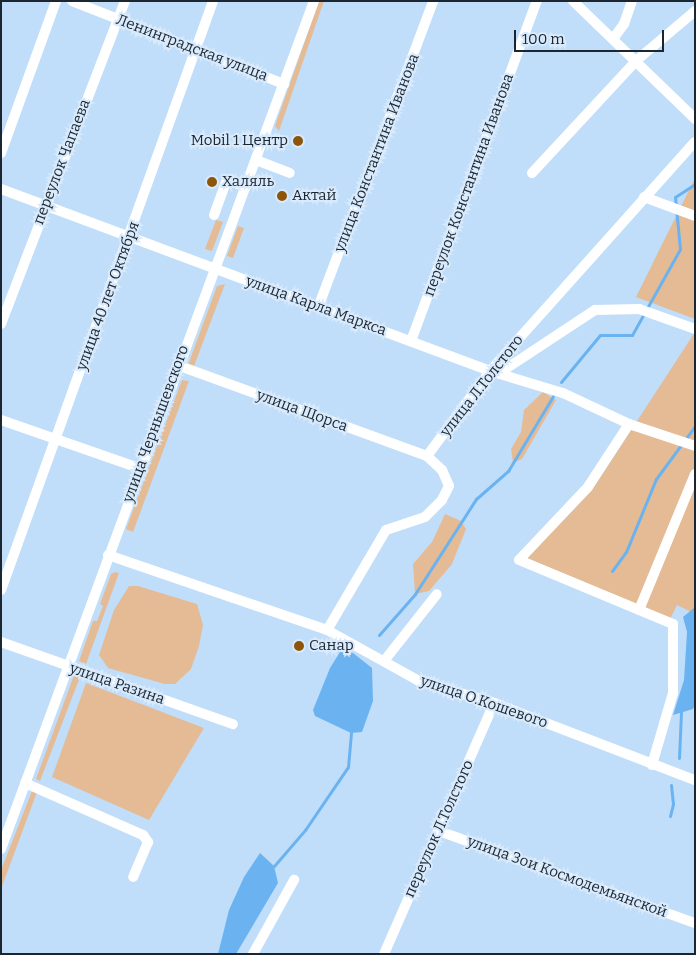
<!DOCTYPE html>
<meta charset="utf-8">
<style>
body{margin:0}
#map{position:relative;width:696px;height:955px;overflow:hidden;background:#c0defa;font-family:Bitter,serif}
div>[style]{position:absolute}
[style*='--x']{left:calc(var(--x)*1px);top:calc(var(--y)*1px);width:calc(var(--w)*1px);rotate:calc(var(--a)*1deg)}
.green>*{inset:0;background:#e4bb94}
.water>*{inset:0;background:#6bb3f0}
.stream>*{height:3px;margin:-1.5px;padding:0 1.5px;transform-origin:1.5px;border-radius:1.5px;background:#6bb3f0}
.minor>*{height:10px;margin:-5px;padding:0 5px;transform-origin:5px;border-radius:5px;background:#fff}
.dots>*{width:14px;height:14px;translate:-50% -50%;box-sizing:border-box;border:2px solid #d8eafb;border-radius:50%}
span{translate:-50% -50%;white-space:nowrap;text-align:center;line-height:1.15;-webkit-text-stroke:4px #d8eafb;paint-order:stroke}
.street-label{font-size:15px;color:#1b2631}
.poi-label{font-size:15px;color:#1b2631}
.right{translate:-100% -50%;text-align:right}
.left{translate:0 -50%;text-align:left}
.frame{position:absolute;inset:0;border:2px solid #1b2631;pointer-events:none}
.scale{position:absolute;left:514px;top:30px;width:150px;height:22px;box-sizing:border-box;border:2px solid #1b2631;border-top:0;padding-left:6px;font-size:15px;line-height:18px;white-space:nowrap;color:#1b2631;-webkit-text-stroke:4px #d8eafb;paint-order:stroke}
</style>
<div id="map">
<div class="green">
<i style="clip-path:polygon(319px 1px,324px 1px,279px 131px,275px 126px)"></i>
<i style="clip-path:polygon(695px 178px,695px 319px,636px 297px)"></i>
<i style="clip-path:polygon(216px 220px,223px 222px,212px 251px,205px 249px)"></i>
<i style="clip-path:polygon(238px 226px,244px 228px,233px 258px,227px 256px)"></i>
<i style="clip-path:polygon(225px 284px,194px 366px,188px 365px,217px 286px)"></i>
<i style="clip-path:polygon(695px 332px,695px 614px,677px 605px,670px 619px,527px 558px,592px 490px)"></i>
<i style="clip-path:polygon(182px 380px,189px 381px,133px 532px,126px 529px)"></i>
<i style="clip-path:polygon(543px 392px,556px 400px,522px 459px,513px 463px,511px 449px,521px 432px,524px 410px)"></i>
<i style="clip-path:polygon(445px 514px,461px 521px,466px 529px,452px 564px,429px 591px,415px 594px,413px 564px,432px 542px)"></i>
<i style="clip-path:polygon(115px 572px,119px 573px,86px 664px,79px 661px,93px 621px,97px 621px,103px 606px,100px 604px,111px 574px)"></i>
<i style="clip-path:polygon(129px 586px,138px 586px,197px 604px,203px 625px,199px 646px,191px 669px,175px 684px,165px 684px,108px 668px,99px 655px,114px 610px)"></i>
<i style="clip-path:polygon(74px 675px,80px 677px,40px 781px,36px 779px)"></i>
<i style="clip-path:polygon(86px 683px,204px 728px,149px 820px,52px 777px)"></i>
<i style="clip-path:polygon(32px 791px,37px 792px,1px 889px,1px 870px)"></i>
</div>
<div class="water">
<i style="clip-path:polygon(695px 607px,695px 705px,693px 709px,673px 715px,684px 680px,687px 632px,683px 617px)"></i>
<i style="clip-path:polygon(340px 652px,353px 653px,372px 668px,373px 701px,362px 732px,351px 733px,315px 716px,313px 710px,330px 668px)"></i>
<i style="clip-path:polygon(260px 853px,274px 866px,278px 883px,236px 954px,218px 954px,229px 910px,244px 877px)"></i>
</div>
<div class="stream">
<i style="--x:561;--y:382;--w:61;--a:-50.3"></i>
<i style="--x:600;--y:335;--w:32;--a:0"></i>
<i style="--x:632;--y:335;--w:98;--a:-60.8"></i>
<i style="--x:680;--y:249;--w:52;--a:-95.5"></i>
<i style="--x:675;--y:197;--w:24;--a:-33"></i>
<i style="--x:612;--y:571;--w:24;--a:-54"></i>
<i style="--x:626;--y:552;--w:79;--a:-67.7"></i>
<i style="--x:656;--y:479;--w:66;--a:-53.7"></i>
<i style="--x:379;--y:635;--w:55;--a:-48.7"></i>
<i style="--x:415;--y:594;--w:113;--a:-57.3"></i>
<i style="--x:476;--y:499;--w:43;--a:-41.2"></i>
<i style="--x:508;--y:471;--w:87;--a:-59"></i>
<i style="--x:679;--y:758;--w:46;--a:-87.5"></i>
<i style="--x:670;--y:816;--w:12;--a:-76"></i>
<i style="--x:673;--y:804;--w:19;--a:-96"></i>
<i style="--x:274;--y:866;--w:48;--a:-49.3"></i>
<i style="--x:305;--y:830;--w:76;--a:-55.7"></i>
<i style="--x:348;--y:767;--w:34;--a:-85"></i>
</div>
<div class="minor">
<i style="--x:72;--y:1;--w:228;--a:21.4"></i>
<i style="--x:573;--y:1;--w:170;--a:44"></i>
<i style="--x:613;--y:39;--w:19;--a:-54"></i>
<i style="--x:624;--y:24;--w:24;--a:-71"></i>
<i style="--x:1;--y:153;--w:162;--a:-70.1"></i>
<i style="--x:256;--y:160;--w:36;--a:21"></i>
<i style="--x:532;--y:173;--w:154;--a:-47.1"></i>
<i style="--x:637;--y:60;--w:76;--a:-40.2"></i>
<i style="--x:1;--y:189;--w:522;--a:20.41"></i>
<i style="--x:490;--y:371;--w:76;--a:16.8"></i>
<i style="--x:563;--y:393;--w:73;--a:25.2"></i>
<i style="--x:629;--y:424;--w:70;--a:18.4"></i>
<i style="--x:644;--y:197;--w:54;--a:20.4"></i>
<i style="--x:214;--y:215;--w:37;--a:-70"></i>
<i style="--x:227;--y:180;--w:20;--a:20"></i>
<i style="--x:319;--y:305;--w:325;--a:-69.4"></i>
<i style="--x:1;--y:324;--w:346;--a:-69"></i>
<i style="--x:411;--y:341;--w:363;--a:-69.7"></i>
<i style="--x:177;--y:365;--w:266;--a:20"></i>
<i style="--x:427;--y:456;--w:21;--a:43"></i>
<i style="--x:442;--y:470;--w:17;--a:66"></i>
<i style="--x:449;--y:486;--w:16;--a:117"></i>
<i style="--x:442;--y:500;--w:24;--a:135"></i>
<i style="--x:425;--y:517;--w:41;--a:161.6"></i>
<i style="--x:386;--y:530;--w:116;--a:120.5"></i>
<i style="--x:501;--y:372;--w:113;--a:-33.4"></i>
<i style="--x:595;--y:310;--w:44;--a:-1.3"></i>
<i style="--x:639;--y:309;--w:59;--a:19.7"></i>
<i style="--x:1;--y:420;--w:146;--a:19.2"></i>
<i style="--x:629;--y:424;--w:75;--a:123.1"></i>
<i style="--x:588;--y:487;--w:100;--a:133.4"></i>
<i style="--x:519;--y:560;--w:167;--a:22.6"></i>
<i style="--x:673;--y:624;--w:69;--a:90"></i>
<i style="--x:673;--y:693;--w:75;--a:106.3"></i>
<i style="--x:427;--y:456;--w:106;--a:-53.5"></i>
<i style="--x:490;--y:371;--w:307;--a:-48.2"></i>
<i style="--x:108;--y:555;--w:231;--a:18.9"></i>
<i style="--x:327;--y:630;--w:105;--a:29"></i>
<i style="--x:419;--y:681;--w:78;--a:16.3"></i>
<i style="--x:494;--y:703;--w:215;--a:21"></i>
<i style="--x:1;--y:590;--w:626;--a:-70.2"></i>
<i style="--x:639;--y:610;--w:147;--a:-67.6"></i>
<i style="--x:1;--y:642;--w:246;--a:19.5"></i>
<i style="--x:384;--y:661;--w:85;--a:-51.7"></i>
<i style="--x:25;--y:783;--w:129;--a:23.8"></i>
<i style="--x:143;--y:835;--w:9;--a:54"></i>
<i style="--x:148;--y:842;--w:38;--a:113"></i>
<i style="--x:439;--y:831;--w:272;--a:19.8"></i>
<i style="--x:1;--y:849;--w:904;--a:-69.74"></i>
<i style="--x:253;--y:954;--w:85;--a:-61"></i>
<i style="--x:384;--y:954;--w:274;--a:-66.3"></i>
</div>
<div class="dots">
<i style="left:298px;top:141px;background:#8d550a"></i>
<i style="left:212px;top:182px;background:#8d550a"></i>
<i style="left:282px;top:196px;background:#8d550a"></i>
<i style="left:299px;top:646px;background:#8d550a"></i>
</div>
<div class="street-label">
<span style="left:192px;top:48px;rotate:21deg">Ленинградская улица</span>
<span style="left:377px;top:153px;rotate:-69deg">улица Константина Иванова</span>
<span style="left:62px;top:162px;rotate:-69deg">переулок Чапаева</span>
<span style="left:469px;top:185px;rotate:-70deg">переулок Константина Иванова</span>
<span style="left:108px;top:296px;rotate:-70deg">улица 40 лет Октября</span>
<span style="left:316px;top:306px;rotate:20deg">улица Карла Маркса</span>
<span style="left:482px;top:386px;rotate:-52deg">улица Л.Толстого</span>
<span style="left:302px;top:411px;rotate:20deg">улица Щорса</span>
<span style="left:156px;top:424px;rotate:-70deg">улица Чернышевского</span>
<span style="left:117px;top:684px;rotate:19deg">улица Разина</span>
<span style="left:484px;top:702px;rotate:19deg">улица О.Кошевого</span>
<span style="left:439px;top:829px;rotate:-66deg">переулок Л.Толстого</span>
<span style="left:567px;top:877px;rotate:20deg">улица Зои Космодемьянской</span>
</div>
<div class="poi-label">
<span class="right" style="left:288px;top:141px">Mobil 1 Центр</span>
<span class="left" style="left:222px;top:182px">Халяль</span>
<span class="left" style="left:292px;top:196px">Актай</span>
<span class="left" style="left:309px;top:646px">Санар</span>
</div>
<div class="frame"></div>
<div class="scale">100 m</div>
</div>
